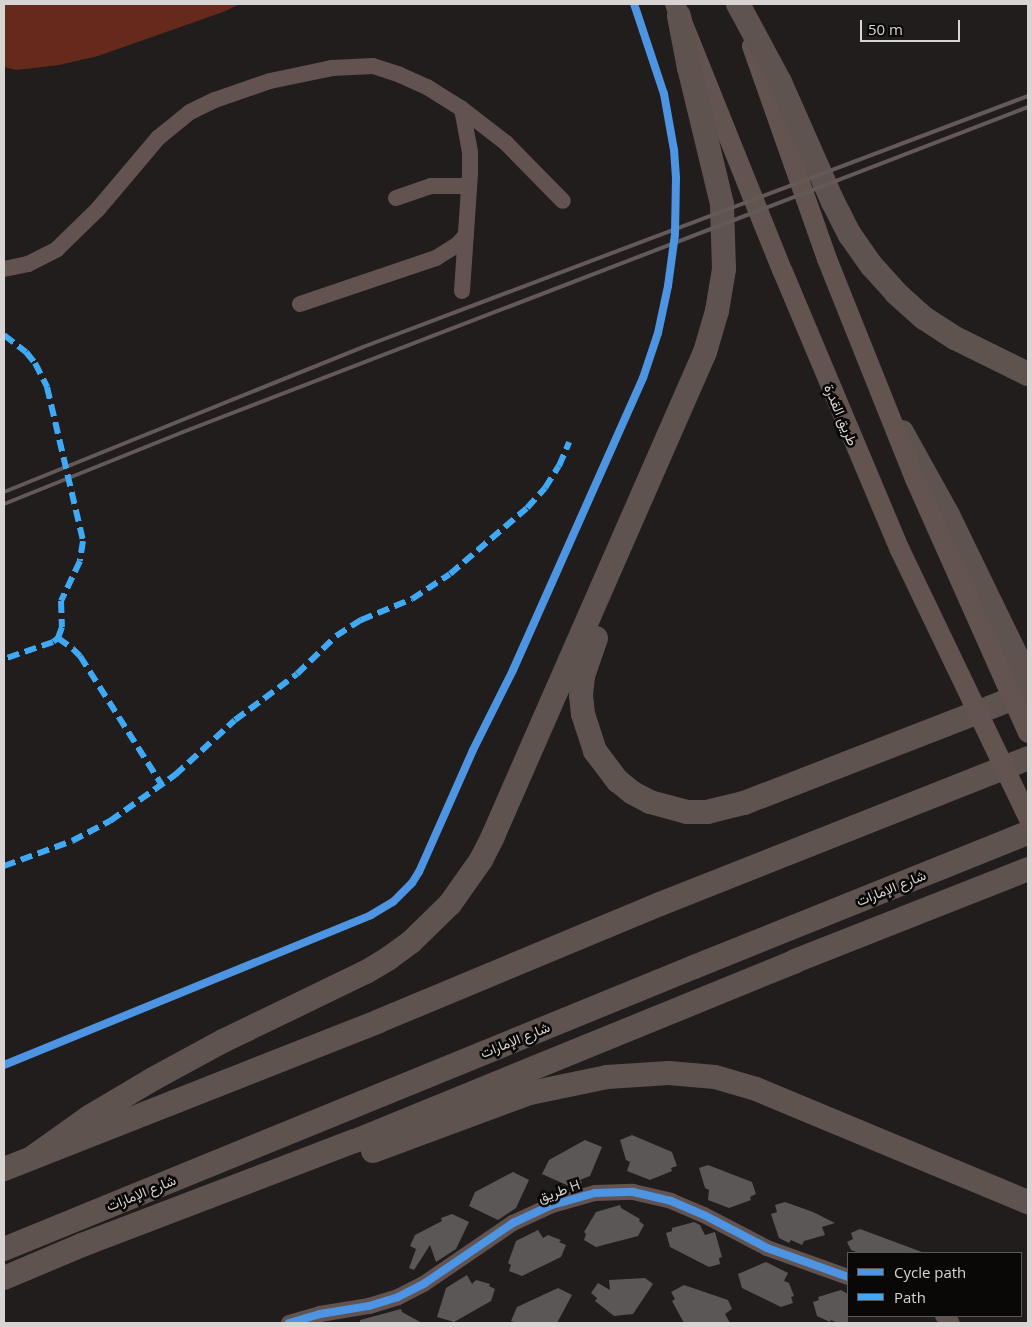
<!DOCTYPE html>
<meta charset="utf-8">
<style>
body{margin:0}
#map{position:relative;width:1032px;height:1327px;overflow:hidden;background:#211d1c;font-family:"Open Sans",Vazirmatn,sans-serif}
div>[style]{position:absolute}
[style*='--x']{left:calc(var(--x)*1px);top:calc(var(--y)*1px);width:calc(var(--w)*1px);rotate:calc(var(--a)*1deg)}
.water>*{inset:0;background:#652a1c}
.building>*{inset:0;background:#5b5756}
.minor>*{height:16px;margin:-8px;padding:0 8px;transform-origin:8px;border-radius:8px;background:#635350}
.major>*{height:20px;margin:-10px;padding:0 10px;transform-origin:10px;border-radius:10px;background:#645450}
.highway>*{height:24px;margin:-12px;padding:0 12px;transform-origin:12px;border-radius:12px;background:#5f534f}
.rail>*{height:4px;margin:-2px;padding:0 2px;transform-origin:2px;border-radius:2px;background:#625958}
.major-bridge>*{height:20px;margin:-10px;padding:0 10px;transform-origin:10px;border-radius:10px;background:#645450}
.quiet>*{height:6px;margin-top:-3px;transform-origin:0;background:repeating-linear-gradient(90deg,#3fa9f5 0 12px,transparent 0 18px)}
.cycleway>*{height:8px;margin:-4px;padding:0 4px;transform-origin:4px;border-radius:4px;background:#4d94e3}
span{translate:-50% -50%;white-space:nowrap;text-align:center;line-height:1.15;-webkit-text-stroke:5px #0a0707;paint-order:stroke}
.street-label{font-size:14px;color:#d8d4d3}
.frame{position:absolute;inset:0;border:5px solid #d8d4d3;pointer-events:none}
.legend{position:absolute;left:847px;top:1252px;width:175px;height:65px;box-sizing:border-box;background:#0a0707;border:1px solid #5c5959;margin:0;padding:6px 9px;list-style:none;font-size:15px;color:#d8d4d3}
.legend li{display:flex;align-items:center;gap:10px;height:25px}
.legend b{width:25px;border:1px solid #5c5959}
.scale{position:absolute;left:860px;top:20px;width:100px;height:22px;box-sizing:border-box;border:2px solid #d8d4d3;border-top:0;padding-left:6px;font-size:15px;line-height:18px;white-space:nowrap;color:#d8d4d3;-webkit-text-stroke:4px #0a0707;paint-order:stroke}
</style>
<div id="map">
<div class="water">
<i style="clip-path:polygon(4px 4px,240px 4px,223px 12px,98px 56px,59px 65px,16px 70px,4px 67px)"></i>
</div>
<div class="building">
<i style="clip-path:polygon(632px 1135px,672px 1152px,677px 1166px,671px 1168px,672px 1171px,650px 1180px,627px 1171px,630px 1162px,626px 1160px,620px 1140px)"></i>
<i style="clip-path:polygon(585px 1140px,602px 1147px,590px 1176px,580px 1180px,582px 1183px,571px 1187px,542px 1174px,549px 1160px)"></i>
<i style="clip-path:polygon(708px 1165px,752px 1182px,756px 1194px,750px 1197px,751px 1200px,729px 1208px,708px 1200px,709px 1190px,705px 1188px,699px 1168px)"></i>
<i style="clip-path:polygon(513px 1172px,529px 1180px,516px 1208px,498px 1220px,469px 1206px,475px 1192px)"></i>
<i style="clip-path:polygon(785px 1202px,813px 1212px,835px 1223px,822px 1227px,825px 1235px,804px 1241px,802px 1245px,791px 1240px,789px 1243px,779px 1238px,771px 1214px,777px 1212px,775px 1205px)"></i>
<i style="clip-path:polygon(620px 1205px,621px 1208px,640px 1219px,639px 1221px,644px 1225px,638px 1236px,596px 1247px,584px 1240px,586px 1234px,584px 1232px,596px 1212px)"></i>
<i style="clip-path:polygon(452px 1214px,469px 1222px,456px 1249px,436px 1262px,430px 1245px,414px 1270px,409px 1268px,416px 1249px,410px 1246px,415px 1235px,442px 1221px,441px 1218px)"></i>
<i style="clip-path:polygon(694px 1222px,700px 1225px,705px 1235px,715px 1232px,722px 1257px,719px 1258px,720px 1264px,709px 1267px,670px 1247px,666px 1233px,672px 1231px,672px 1228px)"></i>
<i style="clip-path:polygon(860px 1229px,922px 1252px,921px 1253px,859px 1253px,851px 1250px,847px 1242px,853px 1239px,851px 1233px)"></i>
<i style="clip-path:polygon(538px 1230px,543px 1238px,548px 1235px,561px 1240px,559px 1242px,566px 1245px,561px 1257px,522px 1276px,509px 1271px,511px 1265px,508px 1263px,516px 1241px)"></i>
<i style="clip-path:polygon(766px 1262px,788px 1273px,784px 1281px,789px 1283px,794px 1296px,791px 1297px,793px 1303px,781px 1307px,742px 1288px,738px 1274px)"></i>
<i style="clip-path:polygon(467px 1275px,472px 1284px,476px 1280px,490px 1284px,489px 1286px,495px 1289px,491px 1301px,454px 1322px,437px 1317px,446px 1288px)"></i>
<i style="clip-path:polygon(645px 1278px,653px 1284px,633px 1314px,614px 1316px,595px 1301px,597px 1298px,591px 1293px,598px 1283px,610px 1290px,609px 1280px)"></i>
<i style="clip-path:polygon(684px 1285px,728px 1300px,732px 1309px,725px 1314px,730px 1323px,684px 1323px,672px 1301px,675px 1299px,671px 1292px)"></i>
<i style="clip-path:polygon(558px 1288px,572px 1295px,557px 1323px,517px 1323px,511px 1321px,517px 1307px)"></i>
<i style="clip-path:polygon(841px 1290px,848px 1294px,848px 1323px,838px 1323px,831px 1320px,830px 1322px,817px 1316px,813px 1302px,819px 1300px,818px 1297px)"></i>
<i style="clip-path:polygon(401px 1309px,402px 1312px,422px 1323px,360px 1323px,360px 1320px)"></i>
</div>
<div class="minor">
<i style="--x:396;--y:198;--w:37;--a:-19"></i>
<i style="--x:431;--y:186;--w:38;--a:0"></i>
<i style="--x:4;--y:269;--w:25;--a:-12"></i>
<i style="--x:28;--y:264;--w:33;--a:-27"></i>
<i style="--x:57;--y:249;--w:57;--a:-44.3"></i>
<i style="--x:98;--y:209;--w:93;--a:-49.8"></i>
<i style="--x:158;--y:138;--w:41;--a:-39.1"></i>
<i style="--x:190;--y:112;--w:28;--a:-26"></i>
<i style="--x:215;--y:100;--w:58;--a:-19.1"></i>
<i style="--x:270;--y:81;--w:63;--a:-11.8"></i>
<i style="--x:332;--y:68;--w:41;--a:-2.8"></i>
<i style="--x:373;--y:66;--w:28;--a:18"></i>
<i style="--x:400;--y:75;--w:30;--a:24"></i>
<i style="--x:427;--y:87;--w:41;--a:32.2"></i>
<i style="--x:462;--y:109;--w:56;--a:37.7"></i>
<i style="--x:506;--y:143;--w:81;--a:45.5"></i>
<i style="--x:462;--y:291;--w:117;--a:-86.1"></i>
<i style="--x:470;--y:174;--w:22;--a:-90"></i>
<i style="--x:470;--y:152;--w:44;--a:-100.5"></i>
<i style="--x:300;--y:304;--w:144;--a:-18.7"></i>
<i style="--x:436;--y:258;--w:25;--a:-32"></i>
<i style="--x:457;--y:245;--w:13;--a:-48"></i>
<i style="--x:943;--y:1316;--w:11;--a:38"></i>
<i style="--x:289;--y:1323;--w:32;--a:-16"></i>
<i style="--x:320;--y:1314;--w:50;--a:-9.3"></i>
<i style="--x:369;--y:1306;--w:30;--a:-17"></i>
<i style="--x:398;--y:1297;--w:30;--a:-27"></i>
<i style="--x:425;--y:1283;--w:107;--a:-34.3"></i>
<i style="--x:513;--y:1223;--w:43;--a:-24.8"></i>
<i style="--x:552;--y:1205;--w:45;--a:-15.6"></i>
<i style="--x:595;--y:1193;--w:38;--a:-2"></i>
<i style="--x:633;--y:1192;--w:39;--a:13"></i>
<i style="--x:671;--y:1201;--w:36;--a:23"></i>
<i style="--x:704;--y:1215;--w:71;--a:27.6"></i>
<i style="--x:767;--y:1248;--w:86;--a:19.7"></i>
</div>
<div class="major">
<i style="--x:675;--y:4;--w:289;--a:68.1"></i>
<i style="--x:752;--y:46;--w:226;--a:70.6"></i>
</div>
<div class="highway">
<i style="--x:738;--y:4;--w:89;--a:61.7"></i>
<i style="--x:780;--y:82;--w:131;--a:66.2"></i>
<i style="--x:833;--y:202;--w:37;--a:63"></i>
<i style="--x:850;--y:235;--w:38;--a:55"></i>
<i style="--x:872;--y:266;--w:36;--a:48"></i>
<i style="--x:896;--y:293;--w:38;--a:42"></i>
<i style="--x:924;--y:318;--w:37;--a:33"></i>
<i style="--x:955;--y:338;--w:81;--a:26.3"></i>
<i style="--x:902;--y:432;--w:95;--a:61"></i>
<i style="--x:948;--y:515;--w:183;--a:64.1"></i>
<i style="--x:596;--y:638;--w:40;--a:108.9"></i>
<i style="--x:583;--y:676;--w:19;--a:96"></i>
<i style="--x:581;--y:695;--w:19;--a:84"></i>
<i style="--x:583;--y:714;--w:39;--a:72"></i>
<i style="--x:595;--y:751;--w:38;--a:53"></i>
<i style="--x:618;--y:781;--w:19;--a:39"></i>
<i style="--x:633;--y:793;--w:19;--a:28"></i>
<i style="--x:650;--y:802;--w:38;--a:15"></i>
<i style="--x:687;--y:812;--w:20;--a:0"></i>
<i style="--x:707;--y:812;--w:38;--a:-14"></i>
<i style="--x:744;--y:803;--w:305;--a:-21.2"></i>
<i style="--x:373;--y:1151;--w:167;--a:-20.3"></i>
<i style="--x:530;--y:1093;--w:79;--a:-11.7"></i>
<i style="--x:607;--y:1077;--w:62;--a:-3.7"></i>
<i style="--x:669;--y:1073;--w:46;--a:5"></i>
<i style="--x:715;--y:1077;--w:43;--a:16.3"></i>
<i style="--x:756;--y:1089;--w:295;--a:22.6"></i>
<i style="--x:33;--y:1157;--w:69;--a:-35.5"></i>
<i style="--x:89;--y:1117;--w:74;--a:-30.7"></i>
<i style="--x:153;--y:1079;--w:80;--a:-28.5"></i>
<i style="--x:223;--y:1041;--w:159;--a:-25.8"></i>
<i style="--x:366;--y:972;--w:27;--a:-31"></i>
<i style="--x:389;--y:958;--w:27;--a:-36"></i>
<i style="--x:411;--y:942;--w:54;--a:-44.3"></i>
<i style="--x:450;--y:904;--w:54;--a:-54.8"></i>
<i style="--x:481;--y:860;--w:27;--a:-63"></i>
<i style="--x:493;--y:836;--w:528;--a:-66.35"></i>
<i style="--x:705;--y:352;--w:43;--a:-73.7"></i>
<i style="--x:717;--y:311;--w:43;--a:-80.5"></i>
<i style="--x:724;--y:269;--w:65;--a:-91.8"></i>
<i style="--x:722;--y:204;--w:140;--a:-103.6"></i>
<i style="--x:689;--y:68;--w:53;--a:-100.9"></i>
<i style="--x:4;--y:1169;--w:403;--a:-21.5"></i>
<i style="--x:379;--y:1021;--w:304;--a:-22.6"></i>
<i style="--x:660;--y:904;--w:396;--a:-21.6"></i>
<i style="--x:4;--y:1249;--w:745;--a:-22.23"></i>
<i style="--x:694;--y:967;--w:360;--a:-21.9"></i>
<i style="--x:4;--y:1278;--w:85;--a:-22.9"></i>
<i style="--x:82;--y:1245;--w:292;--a:-20.9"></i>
<i style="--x:355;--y:1141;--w:475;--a:-22.2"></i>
<i style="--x:795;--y:961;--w:251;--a:-21.5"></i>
</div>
<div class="rail">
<i style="--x:4;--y:492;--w:387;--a:-22"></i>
<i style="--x:363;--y:347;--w:711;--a:-20.68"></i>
<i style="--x:4;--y:504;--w:193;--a:-21.9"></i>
<i style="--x:183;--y:432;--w:905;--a:-21.04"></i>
</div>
<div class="major-bridge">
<i style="--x:827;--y:259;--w:237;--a:68.2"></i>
<i style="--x:915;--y:479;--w:278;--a:66"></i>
<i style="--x:783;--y:272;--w:302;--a:67.2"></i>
<i style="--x:900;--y:550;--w:296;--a:64.4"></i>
</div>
<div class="quiet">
<i style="--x:4;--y:335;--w:28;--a:38"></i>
<i style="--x:26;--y:352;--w:14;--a:51"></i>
<i style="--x:35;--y:363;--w:27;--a:63"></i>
<i style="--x:47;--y:387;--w:158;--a:76.8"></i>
<i style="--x:83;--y:541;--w:20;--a:99"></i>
<i style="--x:80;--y:561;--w:44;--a:115.4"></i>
<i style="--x:61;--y:601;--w:26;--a:88"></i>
<i style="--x:62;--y:627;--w:12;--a:110"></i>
<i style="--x:58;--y:638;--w:6;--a:141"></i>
<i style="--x:53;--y:642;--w:52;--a:160.9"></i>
<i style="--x:58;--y:638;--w:19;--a:36"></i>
<i style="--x:73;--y:649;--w:10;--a:45"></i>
<i style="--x:80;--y:656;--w:153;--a:57.6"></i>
<i style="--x:4;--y:866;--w:72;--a:-20.2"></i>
<i style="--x:72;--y:841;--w:43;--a:-27.8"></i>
<i style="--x:110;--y:821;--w:80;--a:-35.3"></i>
<i style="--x:175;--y:775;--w:81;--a:-42.5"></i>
<i style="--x:235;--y:720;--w:77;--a:-36.6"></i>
<i style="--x:297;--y:674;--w:54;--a:-44.3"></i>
<i style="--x:336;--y:636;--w:30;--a:-33"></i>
<i style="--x:361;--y:620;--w:55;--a:-22.4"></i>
<i style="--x:412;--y:599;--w:45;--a:-33.3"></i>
<i style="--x:450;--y:574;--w:101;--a:-40.6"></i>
<i style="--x:527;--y:508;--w:27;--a:-48"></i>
<i style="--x:545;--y:488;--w:26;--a:-58"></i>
<i style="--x:559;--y:466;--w:26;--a:-67"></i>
</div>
<div class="cycleway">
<i style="--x:4;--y:1065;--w:396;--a:-22.2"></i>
<i style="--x:371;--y:915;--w:26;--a:-31"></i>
<i style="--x:393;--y:902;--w:27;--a:-45"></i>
<i style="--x:412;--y:883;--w:13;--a:-58"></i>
<i style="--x:419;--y:872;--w:133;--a:-66.1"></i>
<i style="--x:473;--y:750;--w:89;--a:-63.4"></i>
<i style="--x:513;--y:670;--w:320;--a:-66"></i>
<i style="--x:643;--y:378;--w:47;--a:-71.6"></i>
<i style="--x:658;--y:333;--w:48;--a:-78"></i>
<i style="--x:668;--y:286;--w:52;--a:-82.3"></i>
<i style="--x:675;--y:234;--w:56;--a:-89"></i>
<i style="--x:676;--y:178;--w:28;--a:-94"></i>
<i style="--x:674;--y:150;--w:57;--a:-100.1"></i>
<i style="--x:664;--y:94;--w:95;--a:-108.4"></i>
<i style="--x:289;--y:1323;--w:32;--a:-16"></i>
<i style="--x:320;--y:1314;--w:50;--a:-9.3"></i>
<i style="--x:369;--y:1306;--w:30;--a:-17"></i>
<i style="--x:398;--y:1297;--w:30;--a:-27"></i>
<i style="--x:425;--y:1283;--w:107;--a:-34.3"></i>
<i style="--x:513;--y:1223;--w:43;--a:-24.8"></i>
<i style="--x:552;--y:1205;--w:45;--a:-15.6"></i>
<i style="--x:595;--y:1193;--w:38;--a:-2"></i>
<i style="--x:633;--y:1192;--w:39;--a:13"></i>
<i style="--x:671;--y:1201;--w:36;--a:23"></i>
<i style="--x:704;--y:1215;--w:71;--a:27.6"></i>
<i style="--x:767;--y:1248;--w:86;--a:19.7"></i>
</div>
<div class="street-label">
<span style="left:841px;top:415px;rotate:67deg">طريق القدرة</span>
<span style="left:891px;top:888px;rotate:-22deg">شارع الإمارات</span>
<span style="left:515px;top:1040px;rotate:-22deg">شارع الإمارات</span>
<span style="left:559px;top:1191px;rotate:-19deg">طريق H</span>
<span style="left:141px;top:1193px;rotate:-22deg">شارع الإمارات</span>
</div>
<div class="frame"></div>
<ul class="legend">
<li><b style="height:6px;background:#4d94e3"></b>Cycle path</li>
<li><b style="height:6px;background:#3fa9f5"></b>Path</li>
</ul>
<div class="scale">50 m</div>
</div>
